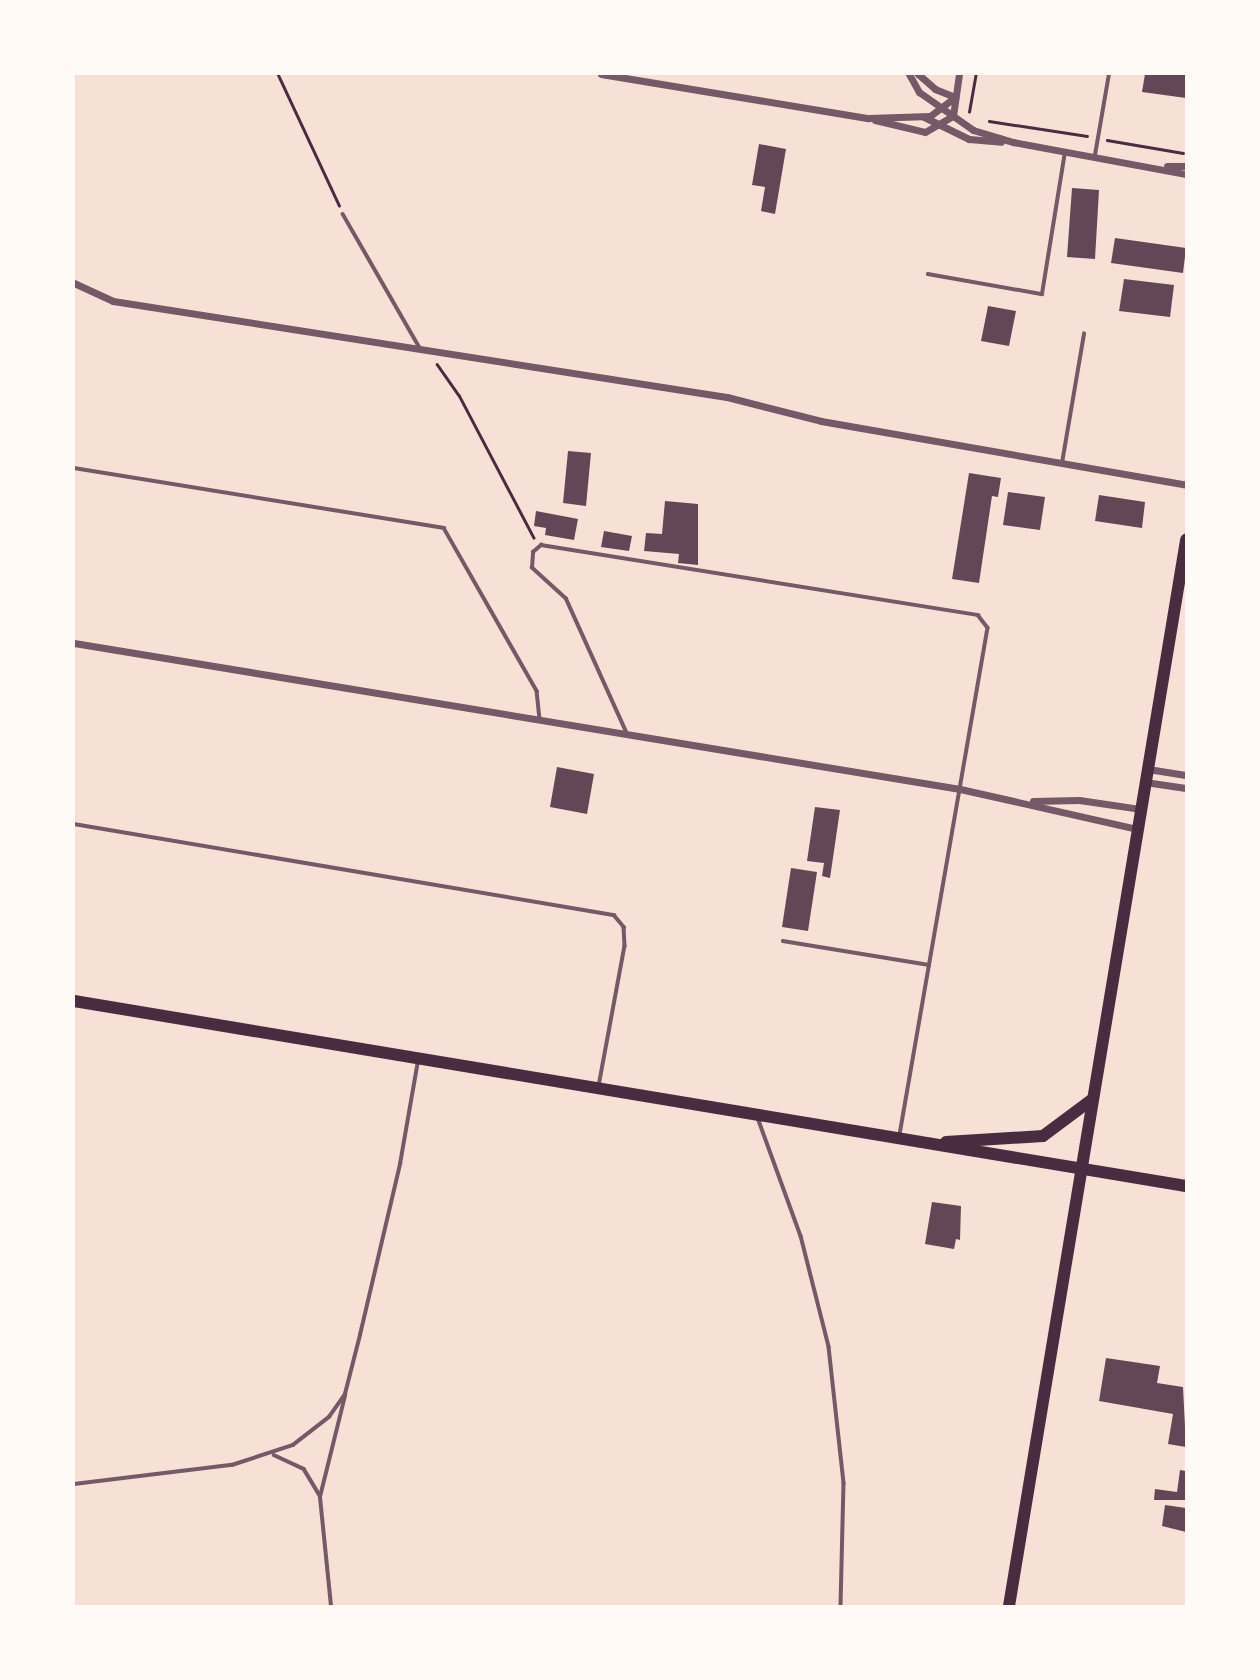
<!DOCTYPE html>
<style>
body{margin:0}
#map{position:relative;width:1260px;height:1680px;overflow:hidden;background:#f7e1d7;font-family:"Golos Text",sans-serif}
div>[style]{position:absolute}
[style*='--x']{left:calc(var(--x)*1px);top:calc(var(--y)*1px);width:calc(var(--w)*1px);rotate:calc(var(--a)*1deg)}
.building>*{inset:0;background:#644757}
.path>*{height:2.5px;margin:-1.25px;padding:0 1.25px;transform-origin:1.25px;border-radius:1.25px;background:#4a2c40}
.service>*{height:3.5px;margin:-1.75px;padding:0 1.75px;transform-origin:1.75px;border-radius:1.75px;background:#755966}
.minor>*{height:7px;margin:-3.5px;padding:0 3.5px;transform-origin:3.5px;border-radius:3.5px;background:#755966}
.primary>*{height:12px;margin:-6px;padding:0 6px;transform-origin:6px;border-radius:6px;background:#4a2c40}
span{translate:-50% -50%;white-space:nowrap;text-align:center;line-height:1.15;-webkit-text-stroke:7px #fffaf5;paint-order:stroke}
.frame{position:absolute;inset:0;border:75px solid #fffaf5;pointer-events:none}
</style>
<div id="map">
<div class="building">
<i style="clip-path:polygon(1145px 74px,1186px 74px,1186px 98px,1142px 92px)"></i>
<i style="clip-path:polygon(759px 144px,786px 149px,775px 214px,761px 211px,765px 187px,752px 185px)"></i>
<i style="clip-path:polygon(1072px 188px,1099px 190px,1095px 259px,1067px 257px)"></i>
<i style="clip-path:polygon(1115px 238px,1186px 248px,1183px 273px,1111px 263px)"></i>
<i style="clip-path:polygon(1124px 279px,1174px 285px,1170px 317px,1119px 311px)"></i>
<i style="clip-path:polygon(988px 306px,1016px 311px,1009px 346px,981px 341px)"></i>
<i style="clip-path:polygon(568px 451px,591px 453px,586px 506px,563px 503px)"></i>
<i style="clip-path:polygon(969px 473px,1001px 478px,998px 497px,992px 496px,979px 583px,952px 579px)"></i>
<i style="clip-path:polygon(1008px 492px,1045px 497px,1040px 530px,1003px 525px)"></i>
<i style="clip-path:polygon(1099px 495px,1145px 502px,1142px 528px,1095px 521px)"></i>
<i style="clip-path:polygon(665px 501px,698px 504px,698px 565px,678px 563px,679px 554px,644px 551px,646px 533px,662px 534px)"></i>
<i style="clip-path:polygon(536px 511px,578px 519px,574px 540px,545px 535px,546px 528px,534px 526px)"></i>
<i style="clip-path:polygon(604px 531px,632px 536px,629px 551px,601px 547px)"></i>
<i style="clip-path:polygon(557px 767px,594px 774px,587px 814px,550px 807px)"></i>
<i style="clip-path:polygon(815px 807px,840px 810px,830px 878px,822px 876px,824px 863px,807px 861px)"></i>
<i style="clip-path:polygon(791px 868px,817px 872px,808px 931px,782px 927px)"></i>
<i style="clip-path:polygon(932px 1202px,961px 1206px,960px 1240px,956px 1239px,954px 1249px,925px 1244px)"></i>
<i style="clip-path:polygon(1106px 1358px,1160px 1366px,1157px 1383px,1183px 1387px,1186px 1447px,1168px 1444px,1173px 1414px,1099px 1401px)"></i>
<i style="clip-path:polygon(1180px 1470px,1186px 1471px,1186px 1500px,1154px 1500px,1155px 1489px,1177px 1492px)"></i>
<i style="clip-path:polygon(1165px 1505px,1186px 1508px,1186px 1532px,1162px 1526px)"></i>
</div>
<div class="path">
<i style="--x:278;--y:74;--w:145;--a:65"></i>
<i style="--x:969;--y:112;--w:39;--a:-80"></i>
<i style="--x:989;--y:121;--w:99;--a:8.7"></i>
<i style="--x:1107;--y:140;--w:77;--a:9.7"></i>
<i style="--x:437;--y:364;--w:38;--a:55"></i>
<i style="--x:459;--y:395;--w:161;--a:62.3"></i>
</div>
<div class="service">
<i style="--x:1095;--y:155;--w:82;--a:-80.2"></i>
<i style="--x:343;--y:214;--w:155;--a:60.1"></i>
<i style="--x:928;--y:274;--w:116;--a:10"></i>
<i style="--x:1042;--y:294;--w:144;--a:-80.8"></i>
<i style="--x:1062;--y:463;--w:131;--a:-80.3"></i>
<i style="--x:74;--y:468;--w:375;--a:9.2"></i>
<i style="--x:444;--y:528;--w:188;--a:60.3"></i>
<i style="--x:537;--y:691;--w:28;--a:84"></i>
<i style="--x:626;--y:732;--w:146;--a:-114.3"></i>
<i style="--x:566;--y:599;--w:46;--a:-137.6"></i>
<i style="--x:532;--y:568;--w:16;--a:-86"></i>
<i style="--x:533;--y:552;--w:11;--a:-41"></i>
<i style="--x:541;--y:545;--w:443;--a:9.1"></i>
<i style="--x:978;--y:615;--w:16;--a:52"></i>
<i style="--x:988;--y:628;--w:515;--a:99.85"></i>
<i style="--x:74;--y:824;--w:548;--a:9.57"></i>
<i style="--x:614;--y:915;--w:16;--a:50"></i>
<i style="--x:624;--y:927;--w:19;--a:87"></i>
<i style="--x:625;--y:946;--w:142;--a:100.5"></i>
<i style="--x:783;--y:941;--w:148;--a:9.3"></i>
<i style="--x:758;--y:1118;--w:126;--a:70"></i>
<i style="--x:801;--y:1236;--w:114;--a:75.8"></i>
<i style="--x:829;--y:1347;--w:137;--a:83.7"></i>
<i style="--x:844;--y:1483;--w:123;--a:91.4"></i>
<i style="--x:274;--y:1455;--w:33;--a:25"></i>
<i style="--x:304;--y:1469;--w:31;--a:59"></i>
<i style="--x:74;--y:1484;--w:159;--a:-6.9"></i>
<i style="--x:232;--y:1465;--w:64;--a:-18.2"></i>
<i style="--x:293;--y:1445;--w:46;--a:-37.9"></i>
<i style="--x:329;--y:1417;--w:28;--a:-55"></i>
<i style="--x:345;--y:1394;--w:61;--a:-75.7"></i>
<i style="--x:360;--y:1335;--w:176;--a:-76.8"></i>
<i style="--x:400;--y:1164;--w:105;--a:-80.1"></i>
<i style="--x:331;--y:1606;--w:110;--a:-95.8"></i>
<i style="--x:320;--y:1497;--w:104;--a:-76.1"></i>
</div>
<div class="minor">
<i style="--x:601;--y:74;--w:271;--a:9.4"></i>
<i style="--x:868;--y:118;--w:62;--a:-1.8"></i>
<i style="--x:930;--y:116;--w:31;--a:-37"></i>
<i style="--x:909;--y:74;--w:21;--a:61"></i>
<i style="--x:919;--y:92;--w:66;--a:35.1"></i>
<i style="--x:973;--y:130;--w:42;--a:16.7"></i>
<i style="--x:1013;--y:142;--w:176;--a:10.5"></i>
<i style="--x:918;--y:74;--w:23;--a:41"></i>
<i style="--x:935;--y:89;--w:22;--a:22"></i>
<i style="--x:953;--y:116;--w:42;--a:-81.9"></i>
<i style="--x:924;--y:117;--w:50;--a:26.1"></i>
<i style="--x:969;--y:139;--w:32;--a:5"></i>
<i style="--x:875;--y:120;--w:51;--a:13.5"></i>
<i style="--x:925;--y:132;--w:32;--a:-30"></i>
<i style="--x:1167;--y:166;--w:19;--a:0"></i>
<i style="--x:74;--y:283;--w:43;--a:24.8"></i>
<i style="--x:113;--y:301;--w:621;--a:8.89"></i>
<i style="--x:727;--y:397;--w:97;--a:14.3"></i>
<i style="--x:821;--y:421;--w:371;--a:9.9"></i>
<i style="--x:74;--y:643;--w:898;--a:9.36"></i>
<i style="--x:960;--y:789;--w:181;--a:12.7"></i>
<i style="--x:1148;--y:769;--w:38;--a:9"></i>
<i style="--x:1145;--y:782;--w:41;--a:8.3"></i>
<i style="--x:1033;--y:801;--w:46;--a:-1.2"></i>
<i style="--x:1079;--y:800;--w:63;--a:8.3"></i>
</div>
<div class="primary">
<i style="--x:74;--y:1001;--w:1127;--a:9.45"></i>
<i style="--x:946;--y:1142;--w:97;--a:-3.5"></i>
<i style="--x:1043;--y:1136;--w:59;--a:-36.7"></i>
<i style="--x:1009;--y:1606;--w:1081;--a:-80.57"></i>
</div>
<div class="frame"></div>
</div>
